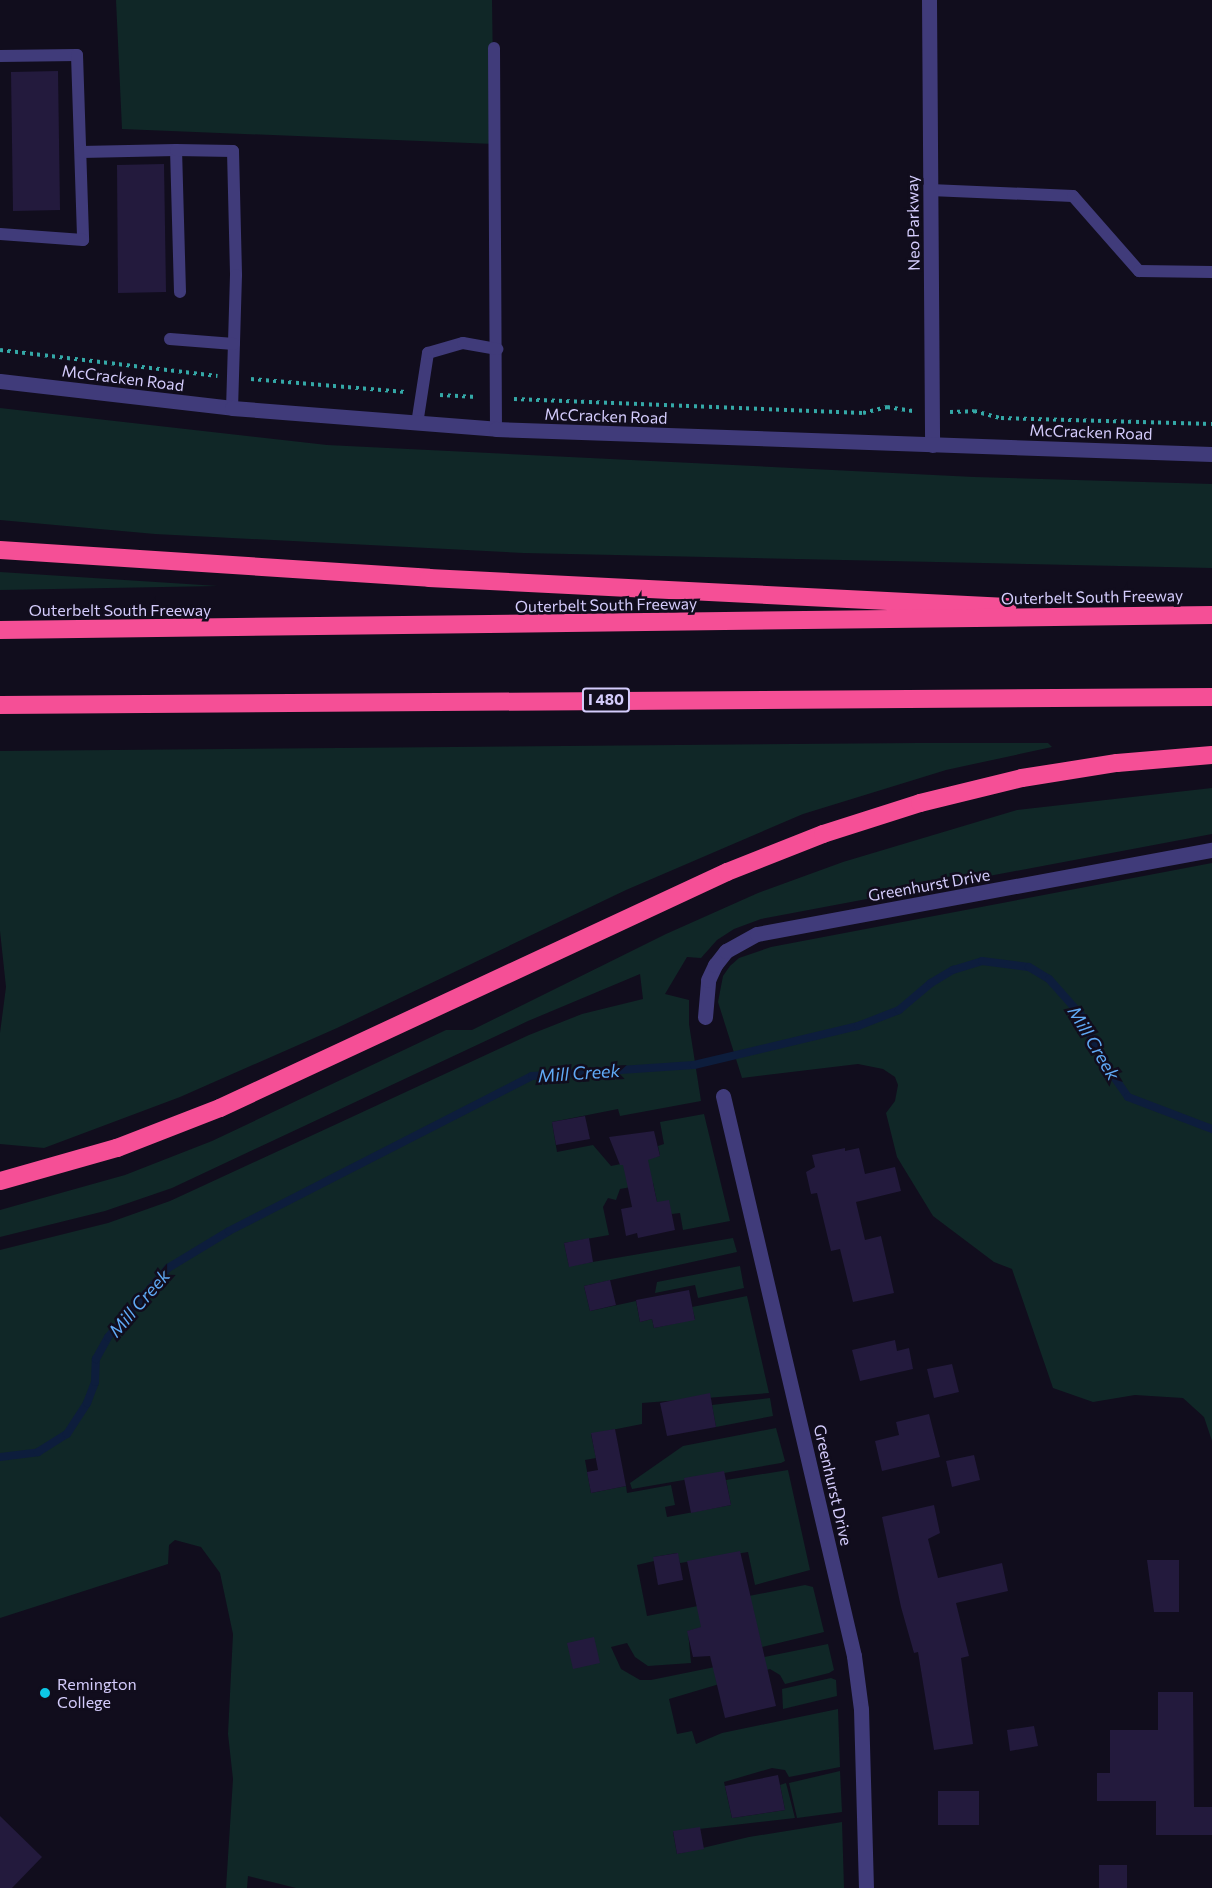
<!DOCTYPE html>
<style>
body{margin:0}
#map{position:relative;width:1212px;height:1888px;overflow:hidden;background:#110d1d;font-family:Commissioner,sans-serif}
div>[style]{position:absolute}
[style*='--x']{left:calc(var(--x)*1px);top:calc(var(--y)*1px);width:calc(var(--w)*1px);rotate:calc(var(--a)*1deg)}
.green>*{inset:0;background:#102727}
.stream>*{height:8px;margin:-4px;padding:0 4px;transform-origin:4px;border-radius:4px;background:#0d1d3c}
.building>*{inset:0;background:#231a3d}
.path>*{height:4px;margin-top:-2px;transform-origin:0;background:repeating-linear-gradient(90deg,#34a8a7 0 3px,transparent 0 7.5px)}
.service>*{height:12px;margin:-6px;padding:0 6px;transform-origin:6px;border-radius:6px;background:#403b7a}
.minor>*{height:15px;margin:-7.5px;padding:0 7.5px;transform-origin:7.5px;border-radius:7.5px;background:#403b7a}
.tertiary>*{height:15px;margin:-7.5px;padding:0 7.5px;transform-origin:7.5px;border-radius:7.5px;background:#403b7a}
.motorway>*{height:18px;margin:-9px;padding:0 9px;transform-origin:9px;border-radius:9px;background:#f54f96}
.dots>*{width:16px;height:16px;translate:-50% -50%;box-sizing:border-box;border:3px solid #110d1d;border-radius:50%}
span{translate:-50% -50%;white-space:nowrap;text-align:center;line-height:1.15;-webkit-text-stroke:5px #110d1d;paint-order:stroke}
.shield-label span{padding:2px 4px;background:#110d1d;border:2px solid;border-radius:4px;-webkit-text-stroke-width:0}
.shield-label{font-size:15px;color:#d4ccfc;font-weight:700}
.street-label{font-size:16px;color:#d4ccfc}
.poi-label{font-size:16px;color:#d4ccfc}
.left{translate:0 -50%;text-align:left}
.water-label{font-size:18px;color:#60aaf6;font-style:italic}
</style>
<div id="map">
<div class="green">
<i style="clip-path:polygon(116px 0,492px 0,494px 144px,122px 129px)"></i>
<i style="clip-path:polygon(0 408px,327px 445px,974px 477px,1212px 484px,1212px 568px,524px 553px,155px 534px,0 520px)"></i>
<i style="clip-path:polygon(0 572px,218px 586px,0 590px)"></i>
<i style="clip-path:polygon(919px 743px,1048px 743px,1052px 747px,946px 770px,803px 814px,626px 890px,337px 1028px,180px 1097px,44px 1148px,0 1144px,0 1033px,6px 987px,0 931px,0 751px)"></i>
<i style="clip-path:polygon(1212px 788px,1212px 834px,761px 919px,734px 929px,717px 940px,701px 958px,687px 957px,665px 994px,689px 1000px,689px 1024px,701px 1101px,620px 1116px,618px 1109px,552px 1122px,557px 1152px,593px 1145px,611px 1166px,660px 1156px,658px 1146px,664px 1144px,660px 1122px,704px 1114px,730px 1221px,683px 1230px,680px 1213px,672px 1214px,657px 1202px,653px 1183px,620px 1189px,616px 1200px,608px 1198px,603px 1207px,609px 1235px,564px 1243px,569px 1266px,733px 1238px,737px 1252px,584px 1286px,590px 1311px,636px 1301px,640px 1322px,652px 1319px,654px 1328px,695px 1319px,692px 1307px,747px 1296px,769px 1393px,642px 1403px,642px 1424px,591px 1434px,596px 1458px,585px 1460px,591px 1493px,626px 1486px,627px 1493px,671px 1485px,675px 1505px,665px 1507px,667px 1517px,731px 1505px,726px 1480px,788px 1470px,810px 1570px,755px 1585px,748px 1552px,680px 1563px,677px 1553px,654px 1557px,654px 1561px,637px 1565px,647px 1616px,805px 1585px,813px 1587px,824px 1632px,762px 1647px,753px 1613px,688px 1631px,691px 1663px,648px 1666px,635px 1657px,627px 1643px,611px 1647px,621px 1669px,640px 1680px,651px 1680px,828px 1644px,834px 1670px,829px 1673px,785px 1684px,780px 1675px,770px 1669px,669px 1699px,677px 1734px,692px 1731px,696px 1744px,722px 1733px,838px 1709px,840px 1767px,789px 1777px,785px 1770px,772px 1768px,724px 1782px,732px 1818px,785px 1810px,780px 1785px,786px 1783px,795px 1818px,673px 1832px,677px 1854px,749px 1837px,842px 1822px,844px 1888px,296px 1888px,248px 1876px,247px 1888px,226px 1888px,233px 1779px,228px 1734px,233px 1634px,220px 1573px,201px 1547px,175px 1540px,169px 1545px,168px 1564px,0 1618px,0 1250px,108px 1223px,170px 1201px,529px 1035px,582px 1014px,643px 999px,640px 974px,528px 1021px,172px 1188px,105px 1211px,0 1237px,0 1210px,125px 1175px,212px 1141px,446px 1030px,472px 1030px,666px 934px,758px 893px,843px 862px,1017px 810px)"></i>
<i style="clip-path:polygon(1212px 863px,1212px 1441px,1204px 1417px,1183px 1398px,1135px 1395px,1093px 1402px,1053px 1388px,1012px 1269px,994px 1262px,933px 1216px,897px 1157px,886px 1113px,895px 1101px,898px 1085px,895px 1077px,883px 1069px,858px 1064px,742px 1078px,718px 1002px,723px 976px,730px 966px,739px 958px,771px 947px)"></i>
<i style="clip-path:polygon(740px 1266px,744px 1288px,698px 1298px,695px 1285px,655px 1293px,657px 1282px)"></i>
<i style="clip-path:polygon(770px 1398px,773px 1416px,716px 1427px,712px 1405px)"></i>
<i style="clip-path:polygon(776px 1428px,785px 1461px,781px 1463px,632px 1489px,630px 1483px,683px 1446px)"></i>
<i style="clip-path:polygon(831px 1678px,836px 1680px,837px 1696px,783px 1709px,782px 1689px)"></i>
<i style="clip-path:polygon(840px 1771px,842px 1812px,797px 1818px,789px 1783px)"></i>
</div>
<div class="stream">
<i style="--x:0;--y:1457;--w:38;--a:-7"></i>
<i style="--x:38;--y:1452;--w:34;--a:-32"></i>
<i style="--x:67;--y:1434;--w:37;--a:-57"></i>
<i style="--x:87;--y:1403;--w:22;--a:-69"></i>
<i style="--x:95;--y:1382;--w:23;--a:-88"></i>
<i style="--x:96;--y:1359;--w:25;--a:-61"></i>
<i style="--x:108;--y:1337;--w:91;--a:-49"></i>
<i style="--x:168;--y:1268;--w:71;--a:-31.2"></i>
<i style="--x:229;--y:1231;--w:340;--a:-27.1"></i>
<i style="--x:532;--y:1076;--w:162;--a:-3.9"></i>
<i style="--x:694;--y:1065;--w:169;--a:-13.4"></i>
<i style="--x:858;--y:1026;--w:44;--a:-21.3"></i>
<i style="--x:899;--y:1010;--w:42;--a:-40.2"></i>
<i style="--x:931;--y:983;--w:26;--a:-31"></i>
<i style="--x:953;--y:970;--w:30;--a:-17"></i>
<i style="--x:982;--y:961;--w:47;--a:7.3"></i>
<i style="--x:1029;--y:967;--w:23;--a:31"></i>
<i style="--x:1049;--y:979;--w:48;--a:48.4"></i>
<i style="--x:1081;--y:1015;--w:50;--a:65"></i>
<i style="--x:1102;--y:1060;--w:45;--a:54.9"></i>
<i style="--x:1128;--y:1097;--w:90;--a:20.9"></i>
</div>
<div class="building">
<i style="clip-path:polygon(58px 71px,60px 210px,13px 211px,11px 72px)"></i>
<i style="clip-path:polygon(164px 164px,166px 292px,118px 293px,117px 165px)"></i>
<i style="clip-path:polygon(585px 1116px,590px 1139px,556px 1145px,552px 1122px)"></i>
<i style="clip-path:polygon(654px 1131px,660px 1156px,648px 1160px,657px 1202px,669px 1200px,675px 1230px,638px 1238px,637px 1233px,626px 1236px,621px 1209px,632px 1207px,623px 1165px,620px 1165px,609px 1137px)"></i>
<i style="clip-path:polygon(845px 1148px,845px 1151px,859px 1148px,865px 1174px,895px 1167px,901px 1191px,856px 1202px,865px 1240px,881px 1236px,894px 1293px,853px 1302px,840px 1249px,831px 1251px,817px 1193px,811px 1194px,806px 1172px,815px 1167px,812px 1155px)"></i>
<i style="clip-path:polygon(589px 1238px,593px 1262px,569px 1267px,564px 1243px)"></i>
<i style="clip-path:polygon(610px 1280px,616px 1305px,590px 1311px,584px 1286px)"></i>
<i style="clip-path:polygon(689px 1290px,695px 1320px,654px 1328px,652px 1319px,640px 1322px,636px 1300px)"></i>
<i style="clip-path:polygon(895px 1340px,897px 1351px,909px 1348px,913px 1369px,860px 1381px,852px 1350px)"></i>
<i style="clip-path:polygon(952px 1364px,959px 1392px,934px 1398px,927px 1369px)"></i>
<i style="clip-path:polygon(710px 1393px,716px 1427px,667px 1436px,660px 1403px)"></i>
<i style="clip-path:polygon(929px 1414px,940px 1457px,882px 1471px,875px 1441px,899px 1435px,896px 1422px)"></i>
<i style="clip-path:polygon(615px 1429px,626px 1486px,591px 1493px,587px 1472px,598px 1470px,591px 1433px)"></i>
<i style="clip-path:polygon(974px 1455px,980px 1480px,952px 1487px,946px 1461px)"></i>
<i style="clip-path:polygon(724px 1471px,731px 1505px,691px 1513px,684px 1478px)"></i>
<i style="clip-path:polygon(934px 1505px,940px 1533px,928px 1539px,938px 1578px,1002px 1563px,1008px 1591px,956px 1603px,969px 1656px,961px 1658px,973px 1744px,934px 1750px,918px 1652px,914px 1653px,901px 1607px,882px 1517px)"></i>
<i style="clip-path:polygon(740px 1551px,776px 1706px,725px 1718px,710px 1656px,693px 1657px,687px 1631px,701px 1627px,687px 1561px)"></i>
<i style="clip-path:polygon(678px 1553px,683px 1580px,658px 1585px,653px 1557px)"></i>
<i style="clip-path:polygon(1147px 1560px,1179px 1560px,1179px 1612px,1154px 1612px)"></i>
<i style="clip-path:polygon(594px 1637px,600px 1663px,573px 1669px,567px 1643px)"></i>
<i style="clip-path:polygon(1158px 1692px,1193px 1692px,1194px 1807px,1212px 1807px,1212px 1835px,1156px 1835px,1156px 1801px,1097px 1801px,1097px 1773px,1110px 1773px,1110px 1730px,1158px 1730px)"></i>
<i style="clip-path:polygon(1034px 1726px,1038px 1746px,1010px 1751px,1007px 1730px)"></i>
<i style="clip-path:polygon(778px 1775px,785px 1810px,732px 1818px,725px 1786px)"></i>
<i style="clip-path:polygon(938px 1791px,979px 1791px,979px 1825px,938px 1825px)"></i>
<i style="clip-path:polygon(0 1816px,42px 1857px,12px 1888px,0 1888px)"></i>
<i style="clip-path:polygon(700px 1827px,704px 1849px,677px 1854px,673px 1831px)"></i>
<i style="clip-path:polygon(1099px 1865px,1127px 1865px,1127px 1888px,1099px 1888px)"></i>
</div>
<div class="path">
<i style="--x:0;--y:350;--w:219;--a:6.8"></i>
<i style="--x:251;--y:379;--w:155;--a:4.8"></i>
<i style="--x:440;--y:395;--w:37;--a:3"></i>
<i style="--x:514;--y:399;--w:349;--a:2.3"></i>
<i style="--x:863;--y:413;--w:25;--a:-14"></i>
<i style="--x:887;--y:407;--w:26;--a:9"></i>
<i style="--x:950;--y:412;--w:24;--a:-2"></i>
<i style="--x:974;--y:411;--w:28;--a:15"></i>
<i style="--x:1001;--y:418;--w:211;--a:1.6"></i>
</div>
<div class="service">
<i style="--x:494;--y:48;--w:381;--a:89.7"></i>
<i style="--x:0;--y:56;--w:77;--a:-0.7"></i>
<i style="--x:77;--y:55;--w:185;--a:88.1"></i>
<i style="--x:83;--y:240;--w:83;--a:-175.9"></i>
<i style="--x:81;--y:152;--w:95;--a:-1.2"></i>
<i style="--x:930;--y:190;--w:143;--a:2.4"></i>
<i style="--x:1073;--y:196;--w:100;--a:48.7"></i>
<i style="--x:1139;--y:271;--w:73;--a:0.8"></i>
<i style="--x:180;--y:292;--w:142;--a:-91.6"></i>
<i style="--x:176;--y:150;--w:57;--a:1"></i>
<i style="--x:233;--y:151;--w:124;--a:88.6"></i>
<i style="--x:236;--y:275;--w:133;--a:91.7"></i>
<i style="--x:170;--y:339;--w:64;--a:4.5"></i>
<i style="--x:417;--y:424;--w:72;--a:-81.2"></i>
<i style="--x:428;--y:353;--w:36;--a:-16"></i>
<i style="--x:463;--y:343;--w:35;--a:10"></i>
</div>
<div class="minor">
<i style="--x:929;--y:0;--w:445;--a:89.6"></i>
<i style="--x:705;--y:1017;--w:37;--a:-85"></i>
<i style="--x:708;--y:980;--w:17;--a:-65"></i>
<i style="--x:715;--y:965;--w:18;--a:-52"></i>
<i style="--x:726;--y:951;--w:35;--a:-29"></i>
<i style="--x:757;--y:934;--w:463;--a:-10.5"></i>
<i style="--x:723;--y:1096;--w:575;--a:76.83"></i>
<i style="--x:854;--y:1656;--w:53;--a:82.5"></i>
<i style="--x:861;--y:1709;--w:179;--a:88.4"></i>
</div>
<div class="tertiary">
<i style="--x:0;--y:381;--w:234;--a:6.6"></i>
<i style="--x:232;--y:408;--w:265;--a:4.5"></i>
<i style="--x:496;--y:429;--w:716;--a:2"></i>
</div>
<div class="motorway">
<i style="--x:0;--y:550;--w:430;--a:3.7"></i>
<i style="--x:429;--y:578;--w:579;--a:2.87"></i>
<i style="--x:0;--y:630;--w:1212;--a:-0.71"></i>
<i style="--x:0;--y:705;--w:1212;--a:-0.38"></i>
<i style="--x:0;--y:1181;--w:122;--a:-15.8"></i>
<i style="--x:117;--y:1148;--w:110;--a:-21.2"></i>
<i style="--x:220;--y:1108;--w:559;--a:-24.96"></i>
<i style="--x:727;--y:872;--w:103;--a:-21.6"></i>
<i style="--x:823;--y:834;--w:102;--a:-17.7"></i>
<i style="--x:920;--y:803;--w:105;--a:-13.8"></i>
<i style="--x:1022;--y:778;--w:96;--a:-9"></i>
<i style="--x:1117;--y:763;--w:95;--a:-4.8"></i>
</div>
<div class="dots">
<i style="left:45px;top:1693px;background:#0dc7e7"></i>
</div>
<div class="shield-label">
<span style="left:606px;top:700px">I 480</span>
</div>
<div class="street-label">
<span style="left:913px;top:223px;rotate:-91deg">Neo Parkway</span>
<span style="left:123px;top:378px;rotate:7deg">McCracken Road</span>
<span style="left:606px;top:416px;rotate:2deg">McCracken Road</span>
<span style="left:1091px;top:432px;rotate:2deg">McCracken Road</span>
<span style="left:1092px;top:597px;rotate:-1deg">Outerbelt South Freeway</span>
<span style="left:606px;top:605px;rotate:-1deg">Outerbelt South Freeway</span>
<span style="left:120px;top:610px">Outerbelt South Freeway</span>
<span style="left:929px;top:885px;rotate:-10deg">Greenhurst Drive</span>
<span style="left:833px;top:1485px;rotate:77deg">Greenhurst Drive</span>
</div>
<div class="poi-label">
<span class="left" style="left:57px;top:1693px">Remington<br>College</span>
</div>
<div class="water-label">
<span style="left:1094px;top:1043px;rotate:59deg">Mill Creek</span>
<span style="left:579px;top:1073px;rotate:-4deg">Mill Creek</span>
<span style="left:139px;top:1303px;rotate:-49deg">Mill Creek</span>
</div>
</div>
